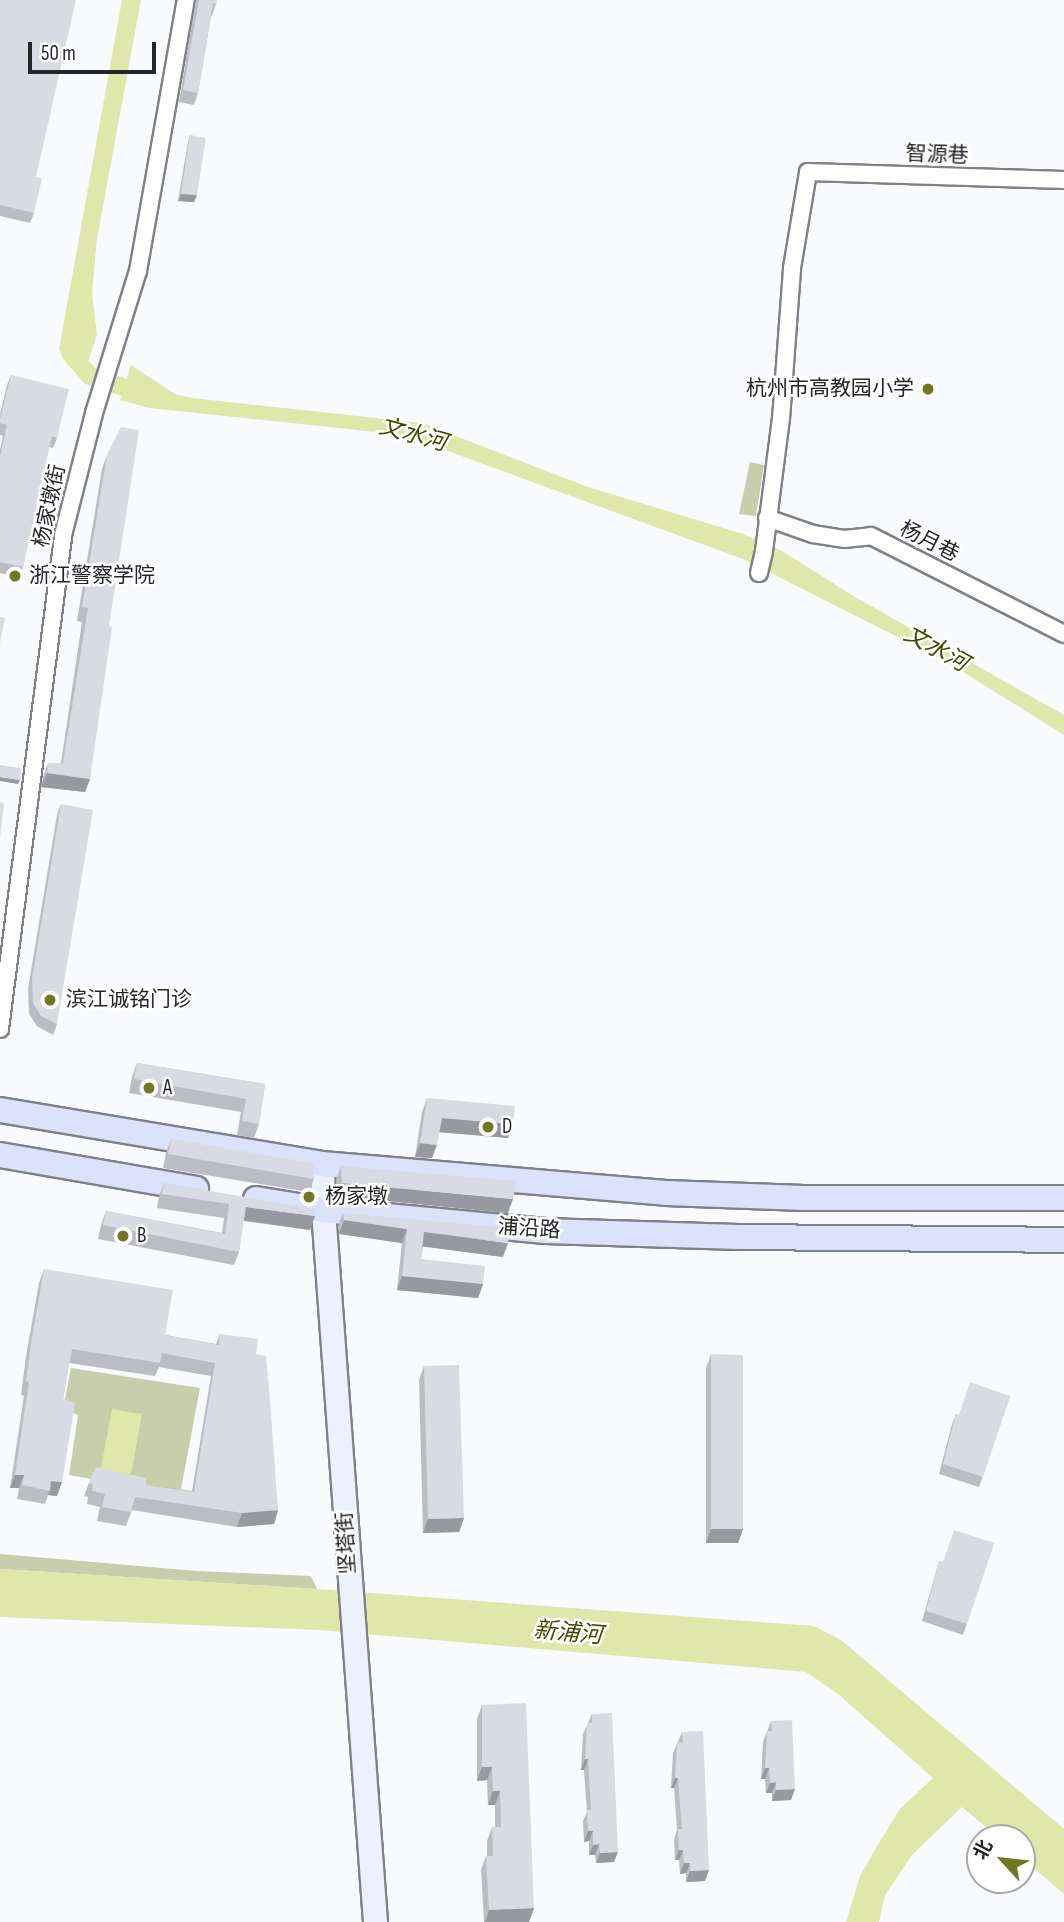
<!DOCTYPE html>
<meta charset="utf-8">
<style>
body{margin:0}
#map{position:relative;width:1064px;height:1922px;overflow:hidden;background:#f8faff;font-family:"Sofia Sans Condensed","Noto Sans SC",sans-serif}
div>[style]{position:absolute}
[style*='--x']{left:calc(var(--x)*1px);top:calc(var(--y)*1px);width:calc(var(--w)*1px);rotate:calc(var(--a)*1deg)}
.green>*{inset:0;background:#c8cdab}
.water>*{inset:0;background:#dfe7ab}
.canal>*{height:18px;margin:-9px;padding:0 9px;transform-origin:9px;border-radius:9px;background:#dfe7ab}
.roads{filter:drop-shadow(2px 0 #7f8189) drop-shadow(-2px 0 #7f8189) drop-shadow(0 2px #7f8189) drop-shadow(0 -2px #7f8189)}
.street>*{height:16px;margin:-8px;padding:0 8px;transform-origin:8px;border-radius:8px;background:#fff}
.secondary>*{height:23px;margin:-11.5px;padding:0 11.5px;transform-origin:11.5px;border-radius:11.5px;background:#edf1fe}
.primary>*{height:24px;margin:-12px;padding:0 12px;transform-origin:12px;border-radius:12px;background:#dbe2fc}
.wall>*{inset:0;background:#bbbcc4}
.shaded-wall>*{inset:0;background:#9899a0}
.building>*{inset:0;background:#d9dbe4}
.dots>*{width:19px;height:19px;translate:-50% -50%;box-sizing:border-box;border:4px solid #fff;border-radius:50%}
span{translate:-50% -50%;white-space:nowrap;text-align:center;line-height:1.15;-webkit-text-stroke:5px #fff;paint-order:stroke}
.street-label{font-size:21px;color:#242528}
.poi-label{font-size:21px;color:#242528}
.right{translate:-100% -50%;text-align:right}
.left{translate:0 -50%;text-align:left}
.water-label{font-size:23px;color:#434800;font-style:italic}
.north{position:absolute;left:966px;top:1824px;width:70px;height:70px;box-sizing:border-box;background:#fff;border:2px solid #a7a8a9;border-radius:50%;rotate:297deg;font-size:19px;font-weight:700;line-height:28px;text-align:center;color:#242528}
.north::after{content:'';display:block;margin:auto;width:24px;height:32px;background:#717821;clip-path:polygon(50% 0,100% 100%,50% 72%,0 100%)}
.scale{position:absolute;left:28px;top:42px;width:128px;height:32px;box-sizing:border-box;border:4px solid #242528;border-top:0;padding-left:9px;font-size:21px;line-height:24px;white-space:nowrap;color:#242528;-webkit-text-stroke:5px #fff;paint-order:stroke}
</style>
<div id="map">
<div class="green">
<i style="clip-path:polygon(750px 462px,764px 465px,756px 516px,739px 514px)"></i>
<i style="clip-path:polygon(71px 1368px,200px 1388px,180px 1495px,69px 1475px,78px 1415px,63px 1409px)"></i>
<i style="clip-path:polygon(0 1554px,197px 1571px,311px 1576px,317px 1589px,0 1569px)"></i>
</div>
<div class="water">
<i style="clip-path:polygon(122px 0,141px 0,97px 239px,92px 293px,97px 335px,84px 373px,63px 359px,59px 349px)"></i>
<i style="clip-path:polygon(131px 365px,175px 394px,192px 398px,422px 423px,588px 487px,743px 534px,782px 551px,855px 597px,1064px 715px,1064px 735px,947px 662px,743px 559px,404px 435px,149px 408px,120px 400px)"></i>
<i style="clip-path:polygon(112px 1409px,142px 1414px,130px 1480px,100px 1473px)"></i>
<i style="clip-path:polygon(0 1569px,317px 1589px,814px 1626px,841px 1640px,1064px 1829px,1064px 1894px,1022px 1858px,1022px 1838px,999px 1838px,962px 1807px,912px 1855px,885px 1895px,879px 1922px,846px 1922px,860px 1876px,880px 1841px,900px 1809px,933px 1778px,838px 1694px,806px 1672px,320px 1630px,0 1617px)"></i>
</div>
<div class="canal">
<i style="--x:75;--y:352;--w:6;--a:99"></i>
<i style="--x:74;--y:358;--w:24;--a:48"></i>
<i style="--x:90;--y:376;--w:57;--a:18.4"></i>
</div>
<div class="roads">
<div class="street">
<i style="--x:767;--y:518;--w:49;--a:19.2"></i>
<i style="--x:813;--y:534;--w:31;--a:9"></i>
<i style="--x:844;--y:539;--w:27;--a:-6"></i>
<i style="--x:871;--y:536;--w:216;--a:26.9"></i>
<i style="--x:759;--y:573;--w:23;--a:-77"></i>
<i style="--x:764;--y:551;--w:133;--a:-82.7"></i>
<i style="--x:781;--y:419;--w:151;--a:-85.8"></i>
<i style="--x:792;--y:268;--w:97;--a:-80.5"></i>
<i style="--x:808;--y:172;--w:256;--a:1.8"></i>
<i style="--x:0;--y:1029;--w:498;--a:-82.7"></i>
<i style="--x:63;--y:535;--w:126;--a:-75.7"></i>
<i style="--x:94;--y:413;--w:149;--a:-72.8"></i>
<i style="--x:138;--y:271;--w:275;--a:-80"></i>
</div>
<div class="secondary">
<i style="--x:322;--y:1164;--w:46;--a:88.8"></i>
<i style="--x:323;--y:1210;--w:714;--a:85.82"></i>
</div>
<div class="primary">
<i style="--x:0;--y:1110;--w:326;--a:9.5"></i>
<i style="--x:322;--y:1164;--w:345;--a:4.8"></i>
<i style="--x:666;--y:1193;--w:138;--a:2.1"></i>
<i style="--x:804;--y:1198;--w:260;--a:0"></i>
<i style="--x:0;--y:1155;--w:199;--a:9.8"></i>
<i style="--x:256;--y:1199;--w:68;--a:9.3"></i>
<i style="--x:323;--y:1210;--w:223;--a:5.4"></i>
<i style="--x:545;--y:1231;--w:193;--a:1.8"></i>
<i style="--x:738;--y:1237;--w:326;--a:0.5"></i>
</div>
</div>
<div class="wall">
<i style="clip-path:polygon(0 0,36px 177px,34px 213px,30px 223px,0 216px)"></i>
<i style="clip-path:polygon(196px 0,217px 0,212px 16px,211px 16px,198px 93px,194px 105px,179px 102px)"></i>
<i style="clip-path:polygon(190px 135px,197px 195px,194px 202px,178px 201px,188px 142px)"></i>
<i style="clip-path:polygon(11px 375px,57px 438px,53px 448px,49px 447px,23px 567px,20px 578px,0 573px,0 450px,3px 436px,0 435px,0 414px,7px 385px)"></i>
<i style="clip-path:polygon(107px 455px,109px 626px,90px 779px,85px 792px,41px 787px,43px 777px,48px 763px,61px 763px,82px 622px,77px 621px,102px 469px)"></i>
<i style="clip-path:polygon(61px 804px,57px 1024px,53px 1035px,37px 1026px,29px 1014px,28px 989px,57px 815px)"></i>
<i style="clip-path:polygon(137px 1063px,265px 1084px,259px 1124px,254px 1138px,237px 1135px,241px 1112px,129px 1093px,132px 1077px)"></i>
<i style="clip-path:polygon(427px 1098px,508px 1138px,439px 1132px,432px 1158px,415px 1157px,422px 1112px)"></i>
<i style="clip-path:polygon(171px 1139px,314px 1179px,309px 1192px,163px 1168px,166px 1153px)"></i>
<i style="clip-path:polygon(341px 1166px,508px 1213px,337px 1196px,336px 1180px)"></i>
<i style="clip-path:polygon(164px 1183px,310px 1230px,243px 1221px,239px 1252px,234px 1265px,98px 1239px,101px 1225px,106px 1211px,222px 1233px,224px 1218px,157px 1208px,159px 1197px)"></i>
<i style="clip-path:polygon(343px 1213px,503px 1257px,423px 1246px,421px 1259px,483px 1284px,478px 1298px,397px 1290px,402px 1243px,339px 1234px,338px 1226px)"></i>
<i style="clip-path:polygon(44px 1269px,165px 1335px,216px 1344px,220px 1334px,256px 1354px,278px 1510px,274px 1524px,237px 1527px,132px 1510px,126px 1526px,97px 1521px,100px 1507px,87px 1504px,88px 1497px,84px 1496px,89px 1483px,146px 1485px,192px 1491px,211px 1376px,159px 1367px,155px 1376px,69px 1363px,63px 1399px,57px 1496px,48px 1495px,45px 1504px,17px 1499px,19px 1488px,10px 1488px,24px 1396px,21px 1395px,26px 1356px,39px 1283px)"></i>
<i style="clip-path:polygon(711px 1354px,743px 1529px,738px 1543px,706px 1543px,706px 1368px)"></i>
<i style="clip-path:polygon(424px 1366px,464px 1518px,459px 1532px,423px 1533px,419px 1380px)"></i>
<i style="clip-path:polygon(1010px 1396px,979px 1487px,939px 1474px,952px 1424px,956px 1414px,959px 1415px)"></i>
<i style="clip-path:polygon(994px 1543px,963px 1635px,922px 1621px,939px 1561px,942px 1562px)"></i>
<i style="clip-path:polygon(482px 1705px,534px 1908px,529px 1922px,484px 1922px,481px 1870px,486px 1856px,487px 1856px,487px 1841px,492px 1827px,495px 1827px,495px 1805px,488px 1805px,487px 1780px,477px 1781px,477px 1719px)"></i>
<i style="clip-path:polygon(592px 1714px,614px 1862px,596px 1863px,595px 1855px,589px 1855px,589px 1841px,584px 1842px,583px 1821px,587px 1812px,584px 1770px,581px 1770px,583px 1734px)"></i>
<i style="clip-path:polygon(771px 1721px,791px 1800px,772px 1801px,772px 1793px,766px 1793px,765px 1779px,761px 1779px,763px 1742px)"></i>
<i style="clip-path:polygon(682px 1732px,705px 1881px,686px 1882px,686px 1873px,680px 1874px,679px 1860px,675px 1860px,674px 1839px,677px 1830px,674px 1788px,671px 1788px,673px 1753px)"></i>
</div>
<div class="shaded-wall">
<i style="clip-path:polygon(181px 194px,197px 195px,194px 202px,178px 201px)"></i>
<i style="clip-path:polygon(47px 773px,90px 779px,85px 792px,41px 787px)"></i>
<i style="clip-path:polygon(0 777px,20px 780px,18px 784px,0 781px)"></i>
<i style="clip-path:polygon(442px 1118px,513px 1124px,508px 1138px,437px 1132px)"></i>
<i style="clip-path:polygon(420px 1143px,437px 1145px,432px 1158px,415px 1157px)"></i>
<i style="clip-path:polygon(342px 1183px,513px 1199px,508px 1213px,337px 1196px)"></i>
<i style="clip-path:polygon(246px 1207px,315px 1216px,310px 1230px,241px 1220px)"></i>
<i style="clip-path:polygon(344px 1220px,407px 1229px,402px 1243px,339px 1234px)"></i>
<i style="clip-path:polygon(424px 1232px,508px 1243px,503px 1257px,419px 1246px)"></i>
<i style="clip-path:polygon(402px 1276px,483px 1284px,478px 1298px,397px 1290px)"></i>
<i style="clip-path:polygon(15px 1475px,24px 1475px,19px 1488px,10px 1488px)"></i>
<i style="clip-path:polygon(51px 1481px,62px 1482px,57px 1496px,48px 1495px)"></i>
<i style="clip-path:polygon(278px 1510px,274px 1524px,237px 1527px,242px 1513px)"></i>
<i style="clip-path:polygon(464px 1518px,459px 1532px,423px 1533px,428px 1519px)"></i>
<i style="clip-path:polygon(711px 1529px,743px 1529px,738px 1543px,706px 1543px)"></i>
<i style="clip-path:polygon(585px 1759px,588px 1759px,584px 1770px,581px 1770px)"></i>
<i style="clip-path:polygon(482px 1767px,492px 1767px,487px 1780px,477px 1781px)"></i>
<i style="clip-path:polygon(765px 1768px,769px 1768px,765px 1779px,761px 1779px)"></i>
<i style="clip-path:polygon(675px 1778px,678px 1778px,674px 1788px,671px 1788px)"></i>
<i style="clip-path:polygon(776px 1782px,772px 1793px,766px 1793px,770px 1783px)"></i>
<i style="clip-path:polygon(795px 1789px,791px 1800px,772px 1801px,776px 1790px)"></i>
<i style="clip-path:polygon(493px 1791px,500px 1791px,495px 1805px,488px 1805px)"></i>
<i style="clip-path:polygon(588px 1831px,593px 1831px,589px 1841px,584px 1842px)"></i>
<i style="clip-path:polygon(599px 1844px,595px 1855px,589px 1855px,593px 1845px)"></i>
<i style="clip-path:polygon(679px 1850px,683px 1850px,679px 1860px,675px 1860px)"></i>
<i style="clip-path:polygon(618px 1852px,614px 1862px,596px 1863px,600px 1853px)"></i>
<i style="clip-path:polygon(684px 1863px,690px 1863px,686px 1873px,680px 1874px)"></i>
<i style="clip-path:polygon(709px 1870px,705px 1881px,686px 1882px,690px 1871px)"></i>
<i style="clip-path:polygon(534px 1908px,529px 1922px,485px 1922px,489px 1910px)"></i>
</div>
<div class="building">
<i style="clip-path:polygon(0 0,76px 0,36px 177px,42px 178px,34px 213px,0 205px)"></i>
<i style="clip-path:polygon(199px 0,217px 0,217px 4px,213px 3px,198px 93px,183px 90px)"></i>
<i style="clip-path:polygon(190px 135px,206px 138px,197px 195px,181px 194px)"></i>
<i style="clip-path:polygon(11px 375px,69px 389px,57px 438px,52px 436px,23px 567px,0 562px,0 457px,7px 425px,0 423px,0 419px)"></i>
<i style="clip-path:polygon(121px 427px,139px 430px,109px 626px,112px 627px,90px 779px,47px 773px,48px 763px,63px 763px,88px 608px,82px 607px,107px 455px)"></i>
<i style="clip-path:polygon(0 617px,5px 618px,0 643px)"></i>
<i style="clip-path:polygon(0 765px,21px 768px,20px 780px,0 777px)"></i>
<i style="clip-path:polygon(0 802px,4px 803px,0 838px)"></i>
<i style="clip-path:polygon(61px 804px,93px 810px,57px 1024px,41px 1016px,33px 1003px,32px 979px)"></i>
<i style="clip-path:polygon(137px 1063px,265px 1084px,259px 1124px,242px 1121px,246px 1099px,134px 1079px)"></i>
<i style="clip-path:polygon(427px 1098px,515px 1106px,513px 1124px,442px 1118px,437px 1145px,420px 1143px)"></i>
<i style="clip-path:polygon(171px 1139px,313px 1163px,314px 1179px,168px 1154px)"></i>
<i style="clip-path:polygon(341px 1166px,516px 1181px,513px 1199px,342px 1183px)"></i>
<i style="clip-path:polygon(164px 1183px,315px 1209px,315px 1216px,246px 1207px,239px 1252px,103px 1225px,106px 1211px,225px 1234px,229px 1204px,162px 1194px)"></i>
<i style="clip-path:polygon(343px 1213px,510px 1228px,508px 1243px,424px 1232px,421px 1259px,485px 1266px,483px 1284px,402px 1276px,407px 1229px,344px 1220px)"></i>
<i style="clip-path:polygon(44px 1269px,173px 1290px,165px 1335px,219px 1345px,220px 1334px,258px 1339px,256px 1354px,266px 1356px,269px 1387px,278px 1510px,242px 1513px,135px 1497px,131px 1512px,102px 1507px,105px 1494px,92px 1491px,93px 1484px,89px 1483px,96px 1467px,146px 1478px,146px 1485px,194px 1492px,215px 1363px,162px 1353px,160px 1363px,72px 1349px,63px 1399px,75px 1403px,62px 1482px,51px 1481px,50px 1491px,22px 1485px,24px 1475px,15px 1475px,29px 1382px,26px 1381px,31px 1343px)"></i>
<i style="clip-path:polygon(711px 1354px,743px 1355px,743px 1529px,711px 1529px)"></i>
<i style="clip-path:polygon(459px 1365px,464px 1518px,428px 1519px,424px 1366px)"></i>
<i style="clip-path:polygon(970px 1382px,1010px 1396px,983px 1477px,943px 1464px,956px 1414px,959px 1415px)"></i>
<i style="clip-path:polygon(954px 1530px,994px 1543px,967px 1624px,926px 1611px,939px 1561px,943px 1562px)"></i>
<i style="clip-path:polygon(526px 1703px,534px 1908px,489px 1910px,486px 1856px,493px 1856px,492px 1827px,501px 1827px,500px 1791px,493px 1791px,492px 1767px,482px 1767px,482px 1705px)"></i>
<i style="clip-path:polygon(612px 1713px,618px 1852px,600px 1853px,599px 1844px,593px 1845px,593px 1831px,588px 1831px,587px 1810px,591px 1810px,588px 1759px,585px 1759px,587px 1723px,592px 1723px,592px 1714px)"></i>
<i style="clip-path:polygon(792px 1720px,795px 1789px,776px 1790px,776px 1782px,770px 1783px,769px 1768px,765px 1768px,767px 1731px,772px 1731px,771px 1721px)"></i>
<i style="clip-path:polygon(703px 1731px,709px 1870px,690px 1871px,690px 1863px,684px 1863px,683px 1850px,679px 1850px,678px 1829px,682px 1829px,678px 1778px,675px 1778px,677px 1742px,683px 1742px,682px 1732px)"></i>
</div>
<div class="dots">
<i style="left:928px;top:389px;background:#717821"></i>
<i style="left:15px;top:576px;background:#717821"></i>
<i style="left:50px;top:1000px;background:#717821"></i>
<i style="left:149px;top:1088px;background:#717821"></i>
<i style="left:488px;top:1127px;background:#717821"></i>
<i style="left:309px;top:1197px;background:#717821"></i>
<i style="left:123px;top:1236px;background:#717821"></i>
</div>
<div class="street-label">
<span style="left:937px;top:155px;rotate:2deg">智源巷</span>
<span style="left:50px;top:506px;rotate:-78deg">杨家墩街</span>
<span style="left:929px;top:542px;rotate:27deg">杨月巷</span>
<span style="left:529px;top:1229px;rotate:4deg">浦沿路</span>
<span style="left:347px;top:1543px;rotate:-94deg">坚塔街</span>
</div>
<div class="poi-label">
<span class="right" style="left:914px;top:389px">杭州市高教园小学</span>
<span class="left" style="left:29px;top:576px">浙江警察学院</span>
<span class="left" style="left:66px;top:1000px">滨江诚铭门诊</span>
<span class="left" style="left:163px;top:1088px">A</span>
<span class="left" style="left:502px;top:1127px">D</span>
<span class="left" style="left:325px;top:1197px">杨家墩</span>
<span class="left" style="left:137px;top:1236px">B</span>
</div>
<div class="water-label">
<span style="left:413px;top:435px;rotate:15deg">文水河</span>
<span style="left:936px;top:649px;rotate:29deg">文水河</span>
<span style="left:568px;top:1633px;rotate:5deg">新浦河</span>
</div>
<div class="north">北</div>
<div class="scale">50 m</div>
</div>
